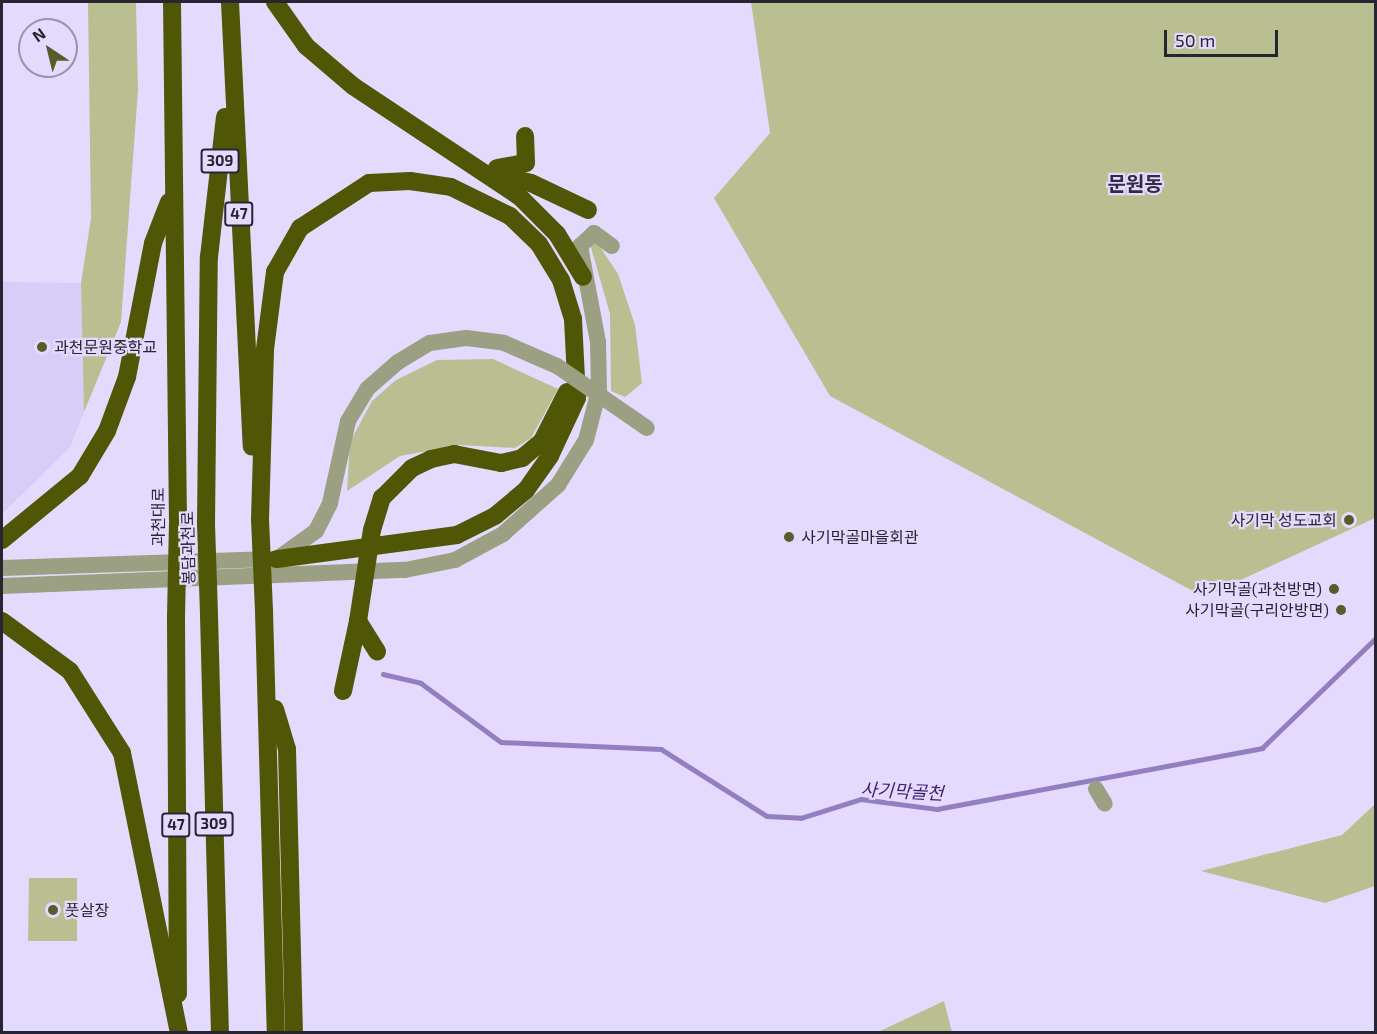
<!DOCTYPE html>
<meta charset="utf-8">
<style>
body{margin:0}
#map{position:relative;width:1377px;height:1034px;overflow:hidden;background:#e4dafe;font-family:"Exo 2","Noto Sans KR",sans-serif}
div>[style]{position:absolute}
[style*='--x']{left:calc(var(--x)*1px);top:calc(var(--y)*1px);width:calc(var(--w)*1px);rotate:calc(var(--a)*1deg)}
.built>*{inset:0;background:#d7cdf6}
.green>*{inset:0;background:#b9bf91}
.stream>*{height:4.5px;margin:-2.25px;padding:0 2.25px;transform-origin:2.25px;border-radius:2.25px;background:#937fbf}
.minor>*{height:16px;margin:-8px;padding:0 8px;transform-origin:8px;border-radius:8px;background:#9ba082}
.highway>*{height:18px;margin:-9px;padding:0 9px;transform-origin:9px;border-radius:9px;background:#4f5605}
.minor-bridge>*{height:16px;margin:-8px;padding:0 8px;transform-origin:8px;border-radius:8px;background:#9ba082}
.highway-bridge>*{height:18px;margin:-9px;padding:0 9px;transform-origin:9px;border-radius:9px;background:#4f5605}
.dots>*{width:16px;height:16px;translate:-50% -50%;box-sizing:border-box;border:3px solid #e4dafe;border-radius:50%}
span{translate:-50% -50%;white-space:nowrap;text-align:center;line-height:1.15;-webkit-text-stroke:4.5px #e4dafe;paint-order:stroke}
.shield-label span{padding:2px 4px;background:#e4dafe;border:2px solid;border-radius:4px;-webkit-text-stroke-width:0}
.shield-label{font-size:15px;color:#282532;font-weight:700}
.poi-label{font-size:16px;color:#282532}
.left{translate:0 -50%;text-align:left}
.right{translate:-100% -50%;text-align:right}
.street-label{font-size:16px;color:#282532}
.water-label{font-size:18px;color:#3d1f6a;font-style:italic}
.quarter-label{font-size:20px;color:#322945;font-weight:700}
.frame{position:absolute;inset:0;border:3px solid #282532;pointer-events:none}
.north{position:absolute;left:18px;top:18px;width:60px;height:60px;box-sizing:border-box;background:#e4dafe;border:2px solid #9992ac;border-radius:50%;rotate:325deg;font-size:16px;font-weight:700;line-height:24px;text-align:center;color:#282532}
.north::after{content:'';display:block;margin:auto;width:21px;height:27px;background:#565c2a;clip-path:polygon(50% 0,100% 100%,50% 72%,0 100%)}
.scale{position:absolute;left:1164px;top:30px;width:114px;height:27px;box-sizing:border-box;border:3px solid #282532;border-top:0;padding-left:8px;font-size:18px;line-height:21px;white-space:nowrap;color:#282532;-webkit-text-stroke:4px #e4dafe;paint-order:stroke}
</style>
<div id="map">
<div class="built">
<i style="clip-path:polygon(2px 282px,81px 283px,84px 412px,70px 447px,2px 514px)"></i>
</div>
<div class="green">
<i style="clip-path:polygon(88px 2px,136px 2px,138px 90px,121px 322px,84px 412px,81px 283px,91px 218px)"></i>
<i style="clip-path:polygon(751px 2px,1375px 2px,1375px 518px,1204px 597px,830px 396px,714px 198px,770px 133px)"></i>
<i style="clip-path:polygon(596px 241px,618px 274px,635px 325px,642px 383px,625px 397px,611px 391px,610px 314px,590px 244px)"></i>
<i style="clip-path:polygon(493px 359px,558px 389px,531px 438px,515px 448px,460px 445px,400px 456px,347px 491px,350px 442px,372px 401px,396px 380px,437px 360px)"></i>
<i style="clip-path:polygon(1375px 804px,1375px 886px,1325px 903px,1201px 871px,1342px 835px)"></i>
<i style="clip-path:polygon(29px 878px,77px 878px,77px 941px,28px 941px)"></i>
<i style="clip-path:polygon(944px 1001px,952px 1032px,878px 1032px)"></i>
</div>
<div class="stream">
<i style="--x:383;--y:674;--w:39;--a:13"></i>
<i style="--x:421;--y:683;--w:99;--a:36.4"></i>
<i style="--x:501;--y:742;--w:160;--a:2.5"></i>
<i style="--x:661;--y:749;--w:125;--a:32.3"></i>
<i style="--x:767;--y:816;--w:34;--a:3"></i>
<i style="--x:801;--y:818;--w:63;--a:-17.6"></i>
<i style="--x:861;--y:799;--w:77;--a:7.5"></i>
<i style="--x:937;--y:809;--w:331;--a:-10.6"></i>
<i style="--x:1262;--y:748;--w:158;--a:-44"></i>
</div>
<div class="minor">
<i style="--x:2;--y:568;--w:275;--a:-1.9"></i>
<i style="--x:277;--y:559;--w:48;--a:-35.7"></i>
<i style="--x:316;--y:531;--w:31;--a:-63"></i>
<i style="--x:330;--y:503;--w:84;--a:-77.6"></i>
<i style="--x:348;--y:421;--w:37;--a:-59"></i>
<i style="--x:367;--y:389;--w:41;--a:-41.1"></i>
<i style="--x:398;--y:362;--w:37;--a:-31"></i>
<i style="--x:430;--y:343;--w:36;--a:-8"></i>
<i style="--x:466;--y:338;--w:38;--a:7"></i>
<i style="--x:504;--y:343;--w:58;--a:23.5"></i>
<i style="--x:2;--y:586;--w:403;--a:-2.3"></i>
<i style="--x:405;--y:570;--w:51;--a:-11.3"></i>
<i style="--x:455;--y:560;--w:55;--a:-28.4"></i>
<i style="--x:503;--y:534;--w:74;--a:-41.7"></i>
<i style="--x:558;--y:485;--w:53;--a:-58.1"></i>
<i style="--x:586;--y:440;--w:52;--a:-75.4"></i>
<i style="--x:599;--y:390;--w:48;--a:-91.2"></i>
<i style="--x:598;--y:342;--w:98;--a:-100.6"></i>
<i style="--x:580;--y:246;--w:19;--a:-43"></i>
<i style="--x:594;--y:233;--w:22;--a:36"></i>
<i style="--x:1096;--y:789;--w:17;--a:59"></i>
</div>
<div class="highway">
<i style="--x:172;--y:2;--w:523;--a:89.34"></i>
<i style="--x:230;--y:2;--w:445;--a:87.2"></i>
<i style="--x:275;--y:2;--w:54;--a:54.8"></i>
<i style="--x:306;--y:46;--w:62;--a:40.4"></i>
<i style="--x:353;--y:86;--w:201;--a:33.6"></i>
<i style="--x:520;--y:197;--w:52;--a:45"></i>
<i style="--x:557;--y:234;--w:50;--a:58.8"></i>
<i style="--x:497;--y:168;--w:29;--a:-10"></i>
<i style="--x:526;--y:163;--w:27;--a:-92"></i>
<i style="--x:494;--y:173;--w:38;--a:15"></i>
<i style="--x:531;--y:183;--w:63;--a:25.3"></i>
<i style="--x:260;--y:519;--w:170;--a:-88.3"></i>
<i style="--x:265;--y:349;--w:78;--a:-82.6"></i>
<i style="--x:275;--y:272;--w:51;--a:-60.4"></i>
<i style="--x:300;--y:228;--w:82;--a:-33.1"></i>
<i style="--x:369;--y:183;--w:41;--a:-2.8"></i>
<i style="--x:410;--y:181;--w:41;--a:8.3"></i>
<i style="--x:451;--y:187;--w:66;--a:26.2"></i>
<i style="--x:510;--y:216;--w:40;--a:44"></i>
<i style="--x:539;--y:244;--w:42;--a:58.6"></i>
<i style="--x:561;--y:280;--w:41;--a:72.9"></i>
<i style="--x:573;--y:319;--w:79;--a:87.1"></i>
<i style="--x:577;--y:398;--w:64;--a:115"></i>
<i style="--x:550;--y:456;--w:42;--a:125.2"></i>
<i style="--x:526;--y:490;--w:40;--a:140"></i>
<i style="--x:495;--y:516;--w:42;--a:153.4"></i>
<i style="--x:457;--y:535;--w:182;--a:172.4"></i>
<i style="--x:206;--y:524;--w:267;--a:-89.4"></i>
<i style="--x:209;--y:257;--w:141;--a:-83.5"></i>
<i style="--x:372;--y:530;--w:34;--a:-73"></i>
<i style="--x:382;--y:498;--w:42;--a:-45"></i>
<i style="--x:412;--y:468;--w:21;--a:-25"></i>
<i style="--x:431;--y:459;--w:24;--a:-12"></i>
<i style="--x:454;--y:454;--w:48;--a:10.8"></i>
<i style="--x:501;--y:463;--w:22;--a:-13"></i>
<i style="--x:522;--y:458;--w:26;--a:-40"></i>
<i style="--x:542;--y:441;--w:55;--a:-63"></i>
<i style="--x:2;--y:540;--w:101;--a:-39.4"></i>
<i style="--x:80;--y:476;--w:52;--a:-59"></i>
<i style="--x:107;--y:431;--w:58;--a:-69.7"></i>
<i style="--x:127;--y:377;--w:136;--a:-79"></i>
<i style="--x:153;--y:243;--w:44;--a:-68.7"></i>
<i style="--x:264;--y:611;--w:421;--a:88.4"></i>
<i style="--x:209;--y:615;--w:417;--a:88.5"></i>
<i style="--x:176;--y:617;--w:377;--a:89.7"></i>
<i style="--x:2;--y:621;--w:84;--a:36.3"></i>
<i style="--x:70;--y:671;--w:97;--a:57.6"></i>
<i style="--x:122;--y:753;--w:285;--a:78.5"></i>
<i style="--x:358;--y:621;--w:36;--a:58"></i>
<i style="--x:343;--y:691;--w:72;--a:-77.9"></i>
<i style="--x:275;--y:709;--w:42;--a:73.3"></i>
<i style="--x:287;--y:749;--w:283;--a:88.6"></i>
</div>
<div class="minor-bridge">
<i style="--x:557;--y:366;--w:109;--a:34.6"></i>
</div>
<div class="highway-bridge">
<i style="--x:260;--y:519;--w:92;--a:87.5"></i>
<i style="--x:206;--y:524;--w:91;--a:88.1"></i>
<i style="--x:176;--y:617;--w:92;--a:-88.8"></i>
<i style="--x:358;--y:621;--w:92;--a:-81.3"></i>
</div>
<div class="dots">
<i style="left:42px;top:347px;background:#565c2a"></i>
<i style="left:1349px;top:520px;background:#565c2a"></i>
<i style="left:789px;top:537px;background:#565c2a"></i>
<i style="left:1334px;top:589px;background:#565c2a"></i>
<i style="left:1341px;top:610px;background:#565c2a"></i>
<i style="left:53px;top:910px;background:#565c2a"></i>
</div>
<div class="shield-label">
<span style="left:220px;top:161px">309</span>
<span style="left:239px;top:214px">47</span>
<span style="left:214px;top:824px">309</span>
<span style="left:176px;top:825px">47</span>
</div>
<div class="poi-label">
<span class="left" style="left:54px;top:347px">과천문원중학교</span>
<span class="right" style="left:1337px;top:520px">사기막 성도교회</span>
<span class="left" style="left:801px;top:537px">사기막골마을회관</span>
<span class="right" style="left:1322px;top:589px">사기막골(과천방면)</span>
<span class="right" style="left:1329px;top:610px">사기막골(구리안방면)</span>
<span class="left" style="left:65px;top:910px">풋살장</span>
</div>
<div class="street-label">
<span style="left:158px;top:517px;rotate:-90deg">과천대로</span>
<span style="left:188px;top:548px;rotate:-91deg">봉담과천로</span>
</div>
<div class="water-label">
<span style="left:902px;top:791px;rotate:3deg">사기막골천</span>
</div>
<div class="quarter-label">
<span style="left:1135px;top:183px">문원동</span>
</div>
<div class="frame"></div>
<div class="north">N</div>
<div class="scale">50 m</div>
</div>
